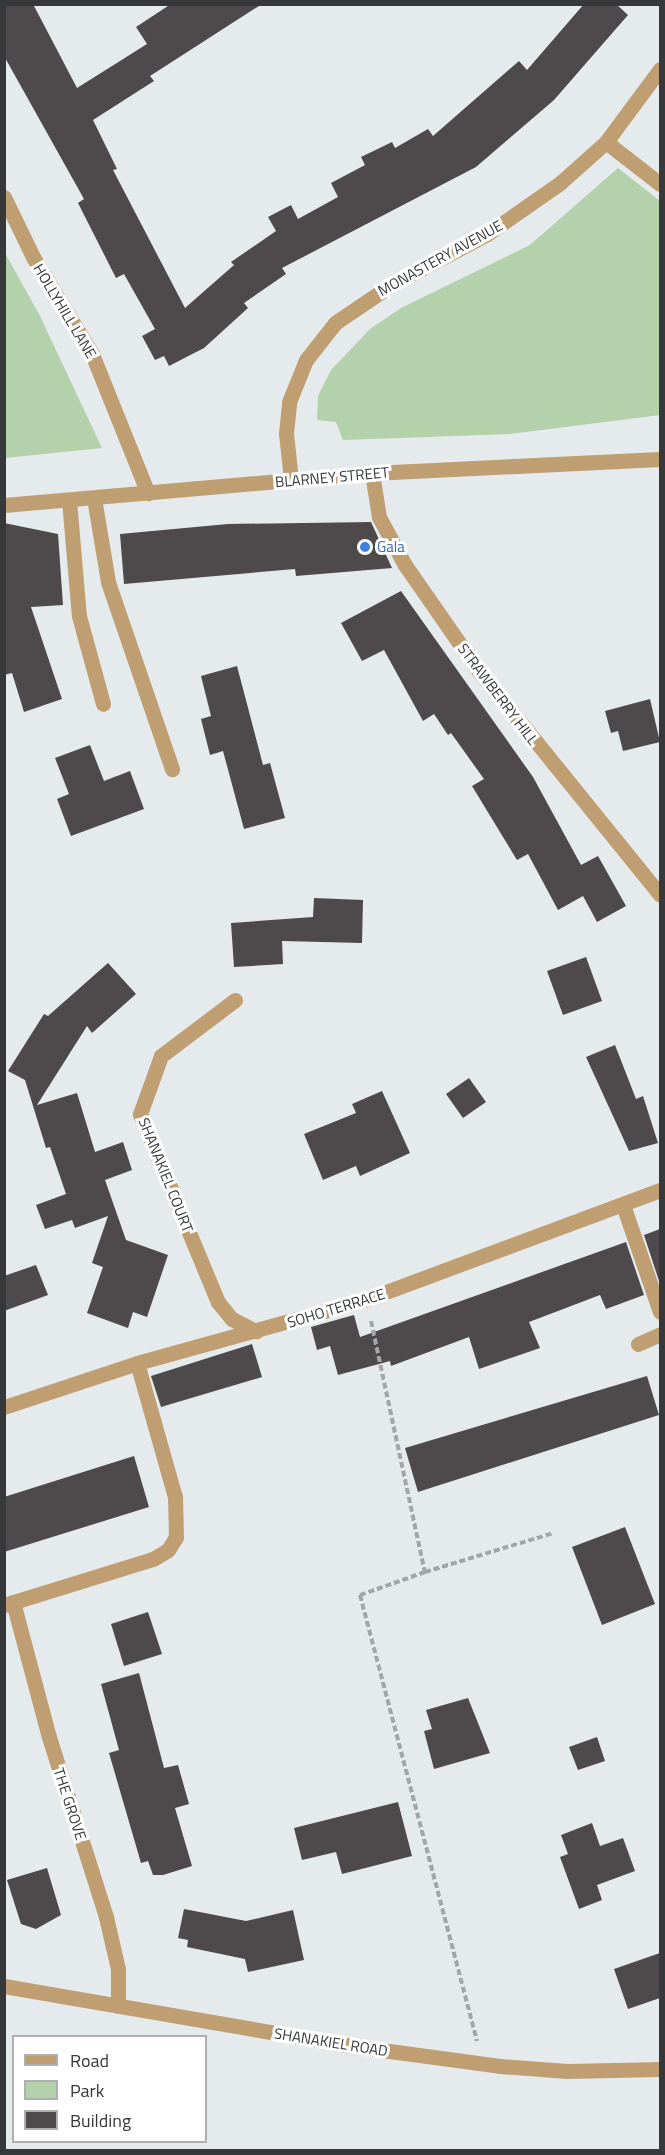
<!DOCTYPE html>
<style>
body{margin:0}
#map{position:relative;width:665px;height:2155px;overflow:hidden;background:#e5eaed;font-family:"Titillium Web",sans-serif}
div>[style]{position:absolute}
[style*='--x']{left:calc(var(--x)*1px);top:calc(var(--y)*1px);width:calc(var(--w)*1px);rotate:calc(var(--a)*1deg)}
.green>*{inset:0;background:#b3d1aa}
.building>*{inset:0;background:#4e4a4c}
.path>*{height:4px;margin-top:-2px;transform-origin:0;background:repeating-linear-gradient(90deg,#a3a6a9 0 6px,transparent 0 9px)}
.minor>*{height:15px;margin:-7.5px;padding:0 7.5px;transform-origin:7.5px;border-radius:7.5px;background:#bf9f72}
.dots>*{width:16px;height:16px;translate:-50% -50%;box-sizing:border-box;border:3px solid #fff;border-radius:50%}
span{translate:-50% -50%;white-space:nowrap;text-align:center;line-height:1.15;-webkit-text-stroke:6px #fff;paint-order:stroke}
.street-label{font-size:15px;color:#36383a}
.shop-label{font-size:15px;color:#366cbe}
.left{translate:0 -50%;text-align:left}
.frame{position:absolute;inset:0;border:6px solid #36383a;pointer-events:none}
.legend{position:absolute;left:12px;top:2035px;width:195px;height:108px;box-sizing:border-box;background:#fff;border:2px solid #afafb0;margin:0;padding:8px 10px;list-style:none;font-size:18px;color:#36383a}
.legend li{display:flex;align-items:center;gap:12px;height:30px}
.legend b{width:30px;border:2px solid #afafb0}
</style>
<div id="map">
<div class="green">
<i style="clip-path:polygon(618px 168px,660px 201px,660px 415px,510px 434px,343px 440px,336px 422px,317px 420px,318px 396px,331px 370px,370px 329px,401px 308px,530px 245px)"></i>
<i style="clip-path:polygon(5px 253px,39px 314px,102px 448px,5px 458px)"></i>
</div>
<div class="building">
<i style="clip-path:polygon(4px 4px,33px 4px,77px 88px,147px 44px,136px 27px,171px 4px,262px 4px,150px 76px,154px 81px,93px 120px,117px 169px,113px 170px,185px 308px,234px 265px,231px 262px,276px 231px,268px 217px,291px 205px,298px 219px,338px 197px,331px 183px,365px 165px,361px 157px,392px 142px,395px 148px,428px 129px,433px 136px,519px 61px,527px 70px,584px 4px,616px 4px,628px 15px,554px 100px,476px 167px,282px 268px,286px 274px,244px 303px,248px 308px,204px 348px,169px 366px,164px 356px,155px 360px,142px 336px,155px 329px,124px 274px,116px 278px,78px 203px,84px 199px,4px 56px)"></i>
<i style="clip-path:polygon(371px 522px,392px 568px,296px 576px,295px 569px,124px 584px,120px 534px,228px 524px)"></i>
<i style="clip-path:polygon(4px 523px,58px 534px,63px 605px,31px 607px,62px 699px,24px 712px,12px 673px,4px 675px)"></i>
<i style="clip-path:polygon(401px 591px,533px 777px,581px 865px,598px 856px,626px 906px,597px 922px,583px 896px,558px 910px,528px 854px,517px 860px,472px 786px,484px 779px,451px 733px,448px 735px,434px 714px,423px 721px,384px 650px,362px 661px,341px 623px)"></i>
<i style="clip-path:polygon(237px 666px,263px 765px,270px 763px,285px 818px,244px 829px,223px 751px,210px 755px,201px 719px,211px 716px,201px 676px)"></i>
<i style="clip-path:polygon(650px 699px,660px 742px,623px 751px,618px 731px,611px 733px,605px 711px)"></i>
<i style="clip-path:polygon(90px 745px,104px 781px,130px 771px,144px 809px,71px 836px,57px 799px,69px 794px,55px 758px)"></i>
<i style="clip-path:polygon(314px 898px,363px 900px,362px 943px,282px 941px,283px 964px,234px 967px,231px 923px,313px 917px)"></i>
<i style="clip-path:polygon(586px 957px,602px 1001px,563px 1015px,547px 971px)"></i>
<i style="clip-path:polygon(108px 963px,136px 994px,92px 1033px,87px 1026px,37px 1105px,77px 1093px,95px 1152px,123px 1142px,132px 1170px,105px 1180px,126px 1240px,168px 1255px,147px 1317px,133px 1312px,128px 1328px,87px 1313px,103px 1267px,92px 1263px,108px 1216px,75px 1228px,72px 1220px,45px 1229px,36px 1205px,66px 1194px,50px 1147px,46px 1148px,25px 1080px,8px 1071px,44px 1014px,48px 1016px)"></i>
<i style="clip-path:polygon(615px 1045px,636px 1099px,643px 1096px,658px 1143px,629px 1151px,586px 1057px)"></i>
<i style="clip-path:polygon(469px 1078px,486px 1102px,463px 1118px,446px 1094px)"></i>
<i style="clip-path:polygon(382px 1091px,410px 1153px,360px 1176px,356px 1166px,323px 1180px,304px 1134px,356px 1113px,352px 1104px)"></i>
<i style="clip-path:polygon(660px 1229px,660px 1284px,644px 1235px)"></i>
<i style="clip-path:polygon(626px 1242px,644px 1295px,606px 1309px,600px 1295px,529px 1322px,540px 1348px,479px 1369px,469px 1337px,391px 1366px,390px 1361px,338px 1375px,330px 1346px,317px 1350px,311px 1327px,354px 1315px,360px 1337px)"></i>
<i style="clip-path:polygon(36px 1265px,48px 1295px,4px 1311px,4px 1276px)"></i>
<i style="clip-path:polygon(252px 1344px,262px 1377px,161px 1407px,151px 1376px)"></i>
<i style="clip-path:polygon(647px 1376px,659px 1415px,418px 1492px,405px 1448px)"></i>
<i style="clip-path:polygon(134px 1456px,149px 1507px,4px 1552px,4px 1497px)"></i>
<i style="clip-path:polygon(625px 1527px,655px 1604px,602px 1625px,572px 1547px)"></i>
<i style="clip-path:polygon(148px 1612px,162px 1654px,124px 1666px,111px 1624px)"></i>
<i style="clip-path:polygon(139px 1673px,164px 1768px,178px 1765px,189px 1804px,175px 1808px,192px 1866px,163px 1875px,153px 1875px,148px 1861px,141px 1863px,109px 1753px,119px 1750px,101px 1684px)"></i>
<i style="clip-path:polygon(468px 1698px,490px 1753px,434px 1769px,424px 1731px,432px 1729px,426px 1710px)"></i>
<i style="clip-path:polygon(597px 1737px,605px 1761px,578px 1770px,569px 1747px)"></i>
<i style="clip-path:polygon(398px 1802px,412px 1856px,342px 1874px,336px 1852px,302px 1860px,294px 1828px)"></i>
<i style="clip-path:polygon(592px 1823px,600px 1846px,623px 1838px,635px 1871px,597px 1885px,602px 1900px,579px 1909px,560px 1857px,568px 1854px,561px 1835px)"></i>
<i style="clip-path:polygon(47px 1868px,61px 1915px,36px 1929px,21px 1924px,7px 1880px)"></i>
<i style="clip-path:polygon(184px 1909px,246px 1921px,293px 1910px,304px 1960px,248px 1972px,245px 1959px,187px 1947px,188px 1940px,178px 1938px)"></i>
<i style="clip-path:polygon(660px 1953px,660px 1998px,628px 2009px,614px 1969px)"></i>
</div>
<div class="path">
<i style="--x:371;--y:1321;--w:257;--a:77.9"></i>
<i style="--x:425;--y:1572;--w:69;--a:160.5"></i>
<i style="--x:360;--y:1595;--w:461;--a:75.3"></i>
<i style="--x:425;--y:1572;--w:134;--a:-16.9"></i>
</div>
<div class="minor">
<i style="--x:606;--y:142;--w:68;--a:37.9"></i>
<i style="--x:4;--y:197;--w:67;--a:64.2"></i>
<i style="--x:33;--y:257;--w:114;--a:58.7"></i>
<i style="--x:92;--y:354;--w:150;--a:68.1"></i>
<i style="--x:372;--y:473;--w:45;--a:81"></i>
<i style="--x:379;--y:517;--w:55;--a:61.6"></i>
<i style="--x:405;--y:565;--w:128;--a:55.2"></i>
<i style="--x:478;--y:670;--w:289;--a:51"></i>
<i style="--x:291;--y:480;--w:47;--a:-96.1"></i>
<i style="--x:286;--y:433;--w:31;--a:-84"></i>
<i style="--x:289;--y:402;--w:45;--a:-68"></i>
<i style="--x:306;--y:360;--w:47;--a:-51.9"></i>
<i style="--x:335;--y:323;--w:68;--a:-34.2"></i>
<i style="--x:391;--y:285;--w:109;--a:-28"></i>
<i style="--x:487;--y:234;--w:89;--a:-34.9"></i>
<i style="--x:560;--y:183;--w:62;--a:-41.7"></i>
<i style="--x:606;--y:142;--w:91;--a:-53.5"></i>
<i style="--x:94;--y:498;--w:85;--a:80.5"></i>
<i style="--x:108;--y:582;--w:198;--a:71.1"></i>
<i style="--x:69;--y:500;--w:116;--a:85.1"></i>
<i style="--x:79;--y:616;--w:91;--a:74.7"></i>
<i style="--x:4;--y:505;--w:369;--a:-5"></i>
<i style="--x:372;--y:473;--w:288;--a:-2.8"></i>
<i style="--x:235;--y:1000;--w:93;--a:142.9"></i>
<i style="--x:161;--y:1056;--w:62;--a:109.9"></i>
<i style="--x:140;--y:1114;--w:204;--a:67.5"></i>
<i style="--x:218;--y:1302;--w:22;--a:51"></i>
<i style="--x:232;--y:1319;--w:27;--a:27"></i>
<i style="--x:623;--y:1205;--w:113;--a:70.9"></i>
<i style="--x:638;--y:1344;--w:24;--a:-24"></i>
<i style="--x:4;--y:1407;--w:140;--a:-18.3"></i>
<i style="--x:137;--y:1363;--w:239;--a:-15.5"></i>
<i style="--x:367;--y:1299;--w:313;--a:-20.4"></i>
<i style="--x:13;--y:1602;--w:140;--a:75.1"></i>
<i style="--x:49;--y:1737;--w:189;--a:72.4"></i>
<i style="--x:106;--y:1917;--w:53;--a:77"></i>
<i style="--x:118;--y:1969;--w:37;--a:90"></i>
<i style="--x:4;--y:1605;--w:156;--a:-17.2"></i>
<i style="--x:153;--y:1559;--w:17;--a:-31"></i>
<i style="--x:168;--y:1550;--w:15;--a:-58"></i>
<i style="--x:176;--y:1537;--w:40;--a:-91.4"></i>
<i style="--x:175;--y:1497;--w:139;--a:-105.8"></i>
<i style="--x:4;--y:1986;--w:346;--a:9.8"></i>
<i style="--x:345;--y:2045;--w:156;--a:7.7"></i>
<i style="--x:500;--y:2066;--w:67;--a:4.3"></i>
<i style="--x:567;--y:2071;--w:93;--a:-1.2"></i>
</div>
<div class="dots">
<i style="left:365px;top:547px;background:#3f7fe0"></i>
</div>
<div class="street-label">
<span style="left:440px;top:258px;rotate:-29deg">MONASTERY AVENUE</span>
<span style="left:65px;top:311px;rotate:59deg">HOLLYHILL LANE</span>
<span style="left:332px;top:477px;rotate:-5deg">BLARNEY STREET</span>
<span style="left:498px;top:694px;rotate:53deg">STRAWBERRY HILL</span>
<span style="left:166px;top:1175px;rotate:68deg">SHANAKIEL COURT</span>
<span style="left:336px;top:1308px;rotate:-17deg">SOHO TERRACE</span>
<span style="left:70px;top:1804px;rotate:72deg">THE GROVE</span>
<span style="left:331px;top:2042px;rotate:9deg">SHANAKIEL ROAD</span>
</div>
<div class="shop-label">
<span class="left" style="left:377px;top:547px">Gala</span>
</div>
<div class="frame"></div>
<ul class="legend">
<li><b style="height:8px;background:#bf9f72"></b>Road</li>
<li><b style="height:16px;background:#b3d1aa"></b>Park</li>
<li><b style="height:16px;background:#4e4a4c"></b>Building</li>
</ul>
</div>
